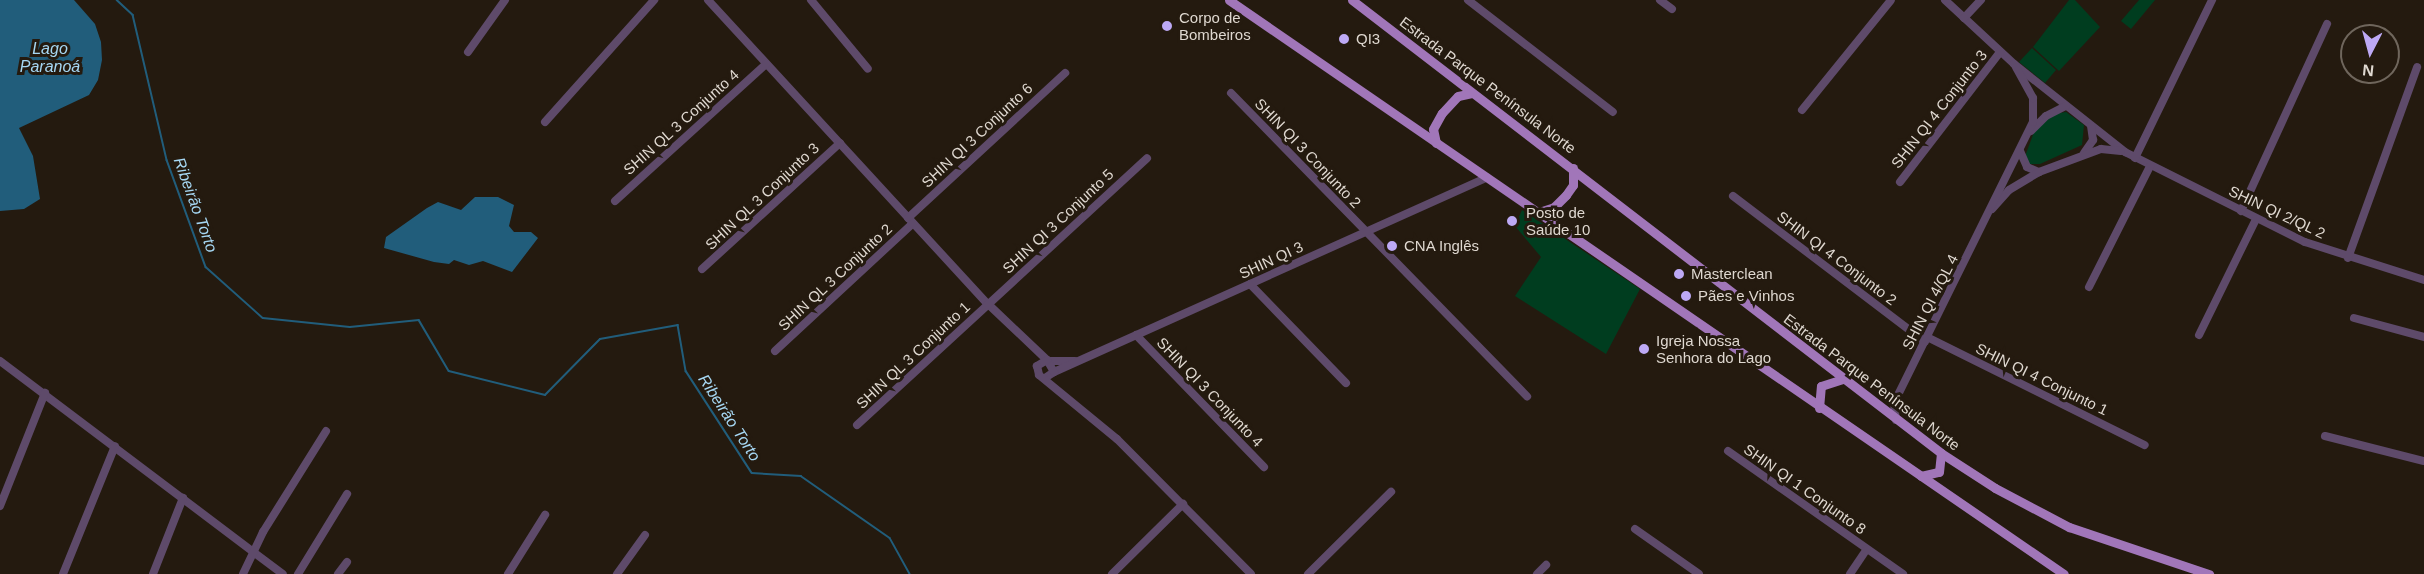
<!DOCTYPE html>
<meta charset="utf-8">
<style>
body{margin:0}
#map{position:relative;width:2424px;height:574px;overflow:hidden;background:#241a0f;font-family:Helvetica,sans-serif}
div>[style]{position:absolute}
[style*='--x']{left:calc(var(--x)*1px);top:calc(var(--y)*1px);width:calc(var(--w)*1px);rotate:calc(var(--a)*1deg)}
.green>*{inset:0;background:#003d1f}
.water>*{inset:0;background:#215d7b}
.stream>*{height:1.5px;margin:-0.75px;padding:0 0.75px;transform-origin:0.75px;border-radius:0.75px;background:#215d7b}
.minor>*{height:8px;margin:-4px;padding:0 4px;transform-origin:4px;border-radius:4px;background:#5e4a6a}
.major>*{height:9px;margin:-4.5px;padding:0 4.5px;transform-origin:4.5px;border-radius:4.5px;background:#a176b9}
.dots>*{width:16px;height:16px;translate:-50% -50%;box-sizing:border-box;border:3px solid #241a0f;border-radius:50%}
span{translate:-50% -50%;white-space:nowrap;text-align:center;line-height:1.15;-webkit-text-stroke:6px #241a0f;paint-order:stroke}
.poi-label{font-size:15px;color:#dfd8d0}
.left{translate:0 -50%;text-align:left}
.street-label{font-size:15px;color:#dfd8d0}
.water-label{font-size:16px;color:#a6d7f3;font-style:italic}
.north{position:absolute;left:2340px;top:24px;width:60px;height:60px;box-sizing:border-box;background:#241a0f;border:2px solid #6f665c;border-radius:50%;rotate:186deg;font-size:16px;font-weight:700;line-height:24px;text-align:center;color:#dfd8d0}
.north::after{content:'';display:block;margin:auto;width:21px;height:27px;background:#bda9f5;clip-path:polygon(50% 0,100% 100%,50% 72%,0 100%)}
</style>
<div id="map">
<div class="green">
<i style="clip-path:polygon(2069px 0,2075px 0,2100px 27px,2059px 71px,2033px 47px)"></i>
<i style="clip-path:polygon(2139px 0,2155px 0,2131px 29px,2121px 21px)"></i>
<i style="clip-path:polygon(2032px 48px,2056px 70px,2045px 83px,2019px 62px)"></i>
<i style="clip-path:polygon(2066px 112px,2084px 125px,2082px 145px,2040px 164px,2030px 164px,2024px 159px,2034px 132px,2054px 114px)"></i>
<i style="clip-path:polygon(1522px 210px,1640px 289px,1606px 354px,1515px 296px,1541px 257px,1515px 226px)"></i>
</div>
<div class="water">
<i style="clip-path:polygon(0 0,74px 0,95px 24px,101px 42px,102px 60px,98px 80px,89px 95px,19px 128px,33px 156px,40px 199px,24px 209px,0 211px)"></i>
<i style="clip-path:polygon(475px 197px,498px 197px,514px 205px,509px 226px,514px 232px,531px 232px,538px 238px,512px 272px,483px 261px,469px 265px,454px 260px,449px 264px,434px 262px,384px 248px,386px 237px,427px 208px,438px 202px,461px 210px)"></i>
</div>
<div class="stream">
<i style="--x:117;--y:0;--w:22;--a:43"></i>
<i style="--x:133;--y:15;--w:149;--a:76.8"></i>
<i style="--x:167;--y:160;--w:114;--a:70"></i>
<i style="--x:206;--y:267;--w:76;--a:41.8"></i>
<i style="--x:263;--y:318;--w:87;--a:5.9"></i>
<i style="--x:350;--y:327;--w:69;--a:-5.8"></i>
<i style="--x:419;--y:320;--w:59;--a:59.5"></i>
<i style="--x:449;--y:371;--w:99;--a:14"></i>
<i style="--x:545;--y:395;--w:78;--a:-45.5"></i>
<i style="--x:600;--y:339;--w:79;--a:-10.2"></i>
<i style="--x:678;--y:325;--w:47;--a:80.1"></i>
<i style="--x:686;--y:371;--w:121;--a:57.1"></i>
<i style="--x:752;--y:473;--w:49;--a:3.5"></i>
<i style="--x:801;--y:476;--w:108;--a:34.9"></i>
<i style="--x:890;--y:538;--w:41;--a:60.9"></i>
</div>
<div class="minor">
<i style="--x:708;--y:0;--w:413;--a:47.4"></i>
<i style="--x:988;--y:304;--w:81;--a:43.5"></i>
<i style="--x:811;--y:0;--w:89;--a:50.4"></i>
<i style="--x:1468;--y:0;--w:183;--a:37.7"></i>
<i style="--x:1660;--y:0;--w:15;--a:37"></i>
<i style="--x:1945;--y:0;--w:94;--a:42.8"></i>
<i style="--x:2014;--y:64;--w:142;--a:38.4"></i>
<i style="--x:2125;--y:152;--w:201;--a:26.6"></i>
<i style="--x:2305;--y:242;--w:125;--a:17.7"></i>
<i style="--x:1964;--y:18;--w:25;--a:-47"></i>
<i style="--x:468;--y:52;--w:64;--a:-54.6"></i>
<i style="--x:1231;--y:93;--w:424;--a:45.7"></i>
<i style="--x:1802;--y:110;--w:141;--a:-51"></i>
<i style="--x:545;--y:122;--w:164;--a:-48.2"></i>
<i style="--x:2031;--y:131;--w:21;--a:-45"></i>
<i style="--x:2046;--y:116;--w:22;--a:-27"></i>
<i style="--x:2020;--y:151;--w:17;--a:66"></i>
<i style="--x:2027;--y:167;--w:13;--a:23"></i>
<i style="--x:2084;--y:153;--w:16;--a:-55"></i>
<i style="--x:2093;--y:140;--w:14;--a:-98"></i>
<i style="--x:2135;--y:158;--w:176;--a:-64"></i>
<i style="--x:1900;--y:182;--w:164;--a:-52.4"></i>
<i style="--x:1733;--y:196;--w:241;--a:37.2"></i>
<i style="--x:615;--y:201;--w:204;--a:-42.2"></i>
<i style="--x:1992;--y:209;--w:25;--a:-48"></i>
<i style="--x:2009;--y:190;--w:35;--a:-31"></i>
<i style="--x:2039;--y:172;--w:66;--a:-20.4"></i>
<i style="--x:2101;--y:149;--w:20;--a:6"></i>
<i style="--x:2241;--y:211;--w:206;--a:-65.3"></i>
<i style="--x:908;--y:218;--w:214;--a:-42.7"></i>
<i style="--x:2348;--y:258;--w:203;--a:-70.1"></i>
<i style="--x:702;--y:269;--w:187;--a:-42.4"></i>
<i style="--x:1250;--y:284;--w:138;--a:45.9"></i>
<i style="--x:2089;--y:287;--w:136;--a:-63.2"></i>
<i style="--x:2354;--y:318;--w:73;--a:15.2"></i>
<i style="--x:1136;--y:335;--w:184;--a:45.9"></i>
<i style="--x:2199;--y:335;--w:129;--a:-63.8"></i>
<i style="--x:1927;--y:337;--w:243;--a:26.4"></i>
<i style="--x:775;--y:351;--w:188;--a:-42.8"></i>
<i style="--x:0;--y:361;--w:354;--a:37"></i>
<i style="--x:1050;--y:361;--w:25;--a:0"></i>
<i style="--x:1054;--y:372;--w:475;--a:-24.2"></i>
<i style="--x:1045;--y:378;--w:11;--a:-34"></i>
<i style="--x:1054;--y:372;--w:14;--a:-120"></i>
<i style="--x:1047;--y:360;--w:12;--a:149"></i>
<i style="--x:1037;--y:366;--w:9;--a:77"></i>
<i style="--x:1039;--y:375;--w:101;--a:39.4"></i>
<i style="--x:1117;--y:439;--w:190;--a:45.2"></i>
<i style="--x:1896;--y:420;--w:17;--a:-97"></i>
<i style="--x:1894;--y:403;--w:313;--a:-63.7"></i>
<i style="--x:2033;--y:122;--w:24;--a:-90"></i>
<i style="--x:2033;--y:98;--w:35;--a:-119"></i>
<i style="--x:857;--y:425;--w:394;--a:-42.6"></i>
<i style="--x:2325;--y:436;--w:102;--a:14.2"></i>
<i style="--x:1728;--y:451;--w:214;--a:35.1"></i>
<i style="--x:0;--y:506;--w:122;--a:-68.3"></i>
<i style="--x:1635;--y:529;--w:78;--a:35.1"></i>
<i style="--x:63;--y:574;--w:138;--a:-67.9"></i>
<i style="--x:153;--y:574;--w:82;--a:-68.5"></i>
<i style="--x:243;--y:574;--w:47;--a:-64.5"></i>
<i style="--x:263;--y:532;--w:119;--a:-58"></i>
<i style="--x:298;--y:574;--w:94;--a:-58.5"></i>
<i style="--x:338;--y:574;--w:15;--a:-53"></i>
<i style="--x:508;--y:574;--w:70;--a:-57.9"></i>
<i style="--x:617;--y:574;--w:48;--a:-54.3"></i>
<i style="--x:1112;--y:574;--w:100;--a:-44.6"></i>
<i style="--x:1308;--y:574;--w:117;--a:-44.7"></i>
<i style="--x:1537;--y:574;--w:13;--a:-45"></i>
<i style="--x:1850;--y:574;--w:30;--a:-56"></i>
</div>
<div class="major">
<i style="--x:1229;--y:0;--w:1013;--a:34.51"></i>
<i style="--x:1352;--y:0;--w:743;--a:37.56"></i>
<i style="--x:1941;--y:453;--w:64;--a:32.9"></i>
<i style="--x:1995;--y:488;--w:84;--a:27.8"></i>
<i style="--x:2069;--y:527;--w:148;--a:18.6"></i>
<i style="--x:1436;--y:143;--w:14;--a:-102"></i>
<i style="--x:1433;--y:129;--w:18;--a:-61"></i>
<i style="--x:1442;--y:113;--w:23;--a:-47"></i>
<i style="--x:1458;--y:96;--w:14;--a:-12"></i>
<i style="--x:1539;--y:212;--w:16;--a:-18"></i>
<i style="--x:1554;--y:207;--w:17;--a:-45"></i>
<i style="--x:1566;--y:195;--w:12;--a:-55"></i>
<i style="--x:1573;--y:185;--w:17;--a:-90"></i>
<i style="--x:1819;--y:408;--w:22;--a:-85"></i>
<i style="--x:1821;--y:386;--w:22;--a:-18"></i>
<i style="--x:1921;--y:476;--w:18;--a:-13"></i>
<i style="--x:1939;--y:472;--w:19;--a:-84"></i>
</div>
<div class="dots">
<i style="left:1167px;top:26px;background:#bda9f5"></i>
<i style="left:1344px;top:39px;background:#bda9f5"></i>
<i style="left:1512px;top:221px;background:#bda9f5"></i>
<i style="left:1392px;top:246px;background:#bda9f5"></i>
<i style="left:1679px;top:274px;background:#bda9f5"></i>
<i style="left:1686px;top:296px;background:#bda9f5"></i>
<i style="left:1644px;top:349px;background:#bda9f5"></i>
</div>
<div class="poi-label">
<span class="left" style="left:1179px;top:26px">Corpo de<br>Bombeiros</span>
<span class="left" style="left:1356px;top:39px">QI3</span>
<span class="left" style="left:1526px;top:221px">Posto de<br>Saúde 10</span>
<span class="left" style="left:1404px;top:246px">CNA Inglês</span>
<span class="left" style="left:1691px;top:274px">Masterclean</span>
<span class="left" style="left:1698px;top:296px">Pães e Vinhos</span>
<span class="left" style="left:1656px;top:349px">Igreja Nossa<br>Senhora do Lago</span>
</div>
<div class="street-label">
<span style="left:1488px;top:85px;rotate:37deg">Estrada Parque Península Norte</span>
<span style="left:1939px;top:109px;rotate:-52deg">SHIN QI 4 Conjunto 3</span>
<span style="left:681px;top:122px;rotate:-42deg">SHIN QL 3 Conjunto 4</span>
<span style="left:977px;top:135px;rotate:-43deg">SHIN QI 3 Conjunto 6</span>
<span style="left:1308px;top:153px;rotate:46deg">SHIN QI 3 Conjunto 2</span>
<span style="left:762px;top:196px;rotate:-43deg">SHIN QL 3 Conjunto 3</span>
<span style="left:2277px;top:212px;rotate:25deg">SHIN QI 2/QL 2</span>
<span style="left:1058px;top:221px;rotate:-43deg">SHIN QI 3 Conjunto 5</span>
<span style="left:1837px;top:258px;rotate:37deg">SHIN QI 4 Conjunto 2</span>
<span style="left:1271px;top:260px;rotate:-25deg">SHIN QI 3</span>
<span style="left:835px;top:277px;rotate:-43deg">SHIN QL 3 Conjunto 2</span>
<span style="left:1930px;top:302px;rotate:-63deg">SHIN QI 4/QL 4</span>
<span style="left:913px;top:355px;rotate:-43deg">SHIN QL 3 Conjunto 1</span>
<span style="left:2042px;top:379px;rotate:26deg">SHIN QI 4 Conjunto 1</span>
<span style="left:1872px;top:382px;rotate:37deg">Estrada Parque Península Norte</span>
<span style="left:1210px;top:392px;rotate:46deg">SHIN QI 3 Conjunto 4</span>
<span style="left:1805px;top:489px;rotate:35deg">SHIN QI 1 Conjunto 8</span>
</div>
<div class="water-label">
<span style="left:50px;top:58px">Lago<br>Paranoá</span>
<span style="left:195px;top:205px;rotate:70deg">Ribeirão Torto</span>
<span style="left:729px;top:418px;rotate:57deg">Ribeirão Torto</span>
</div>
<div class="north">N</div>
</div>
